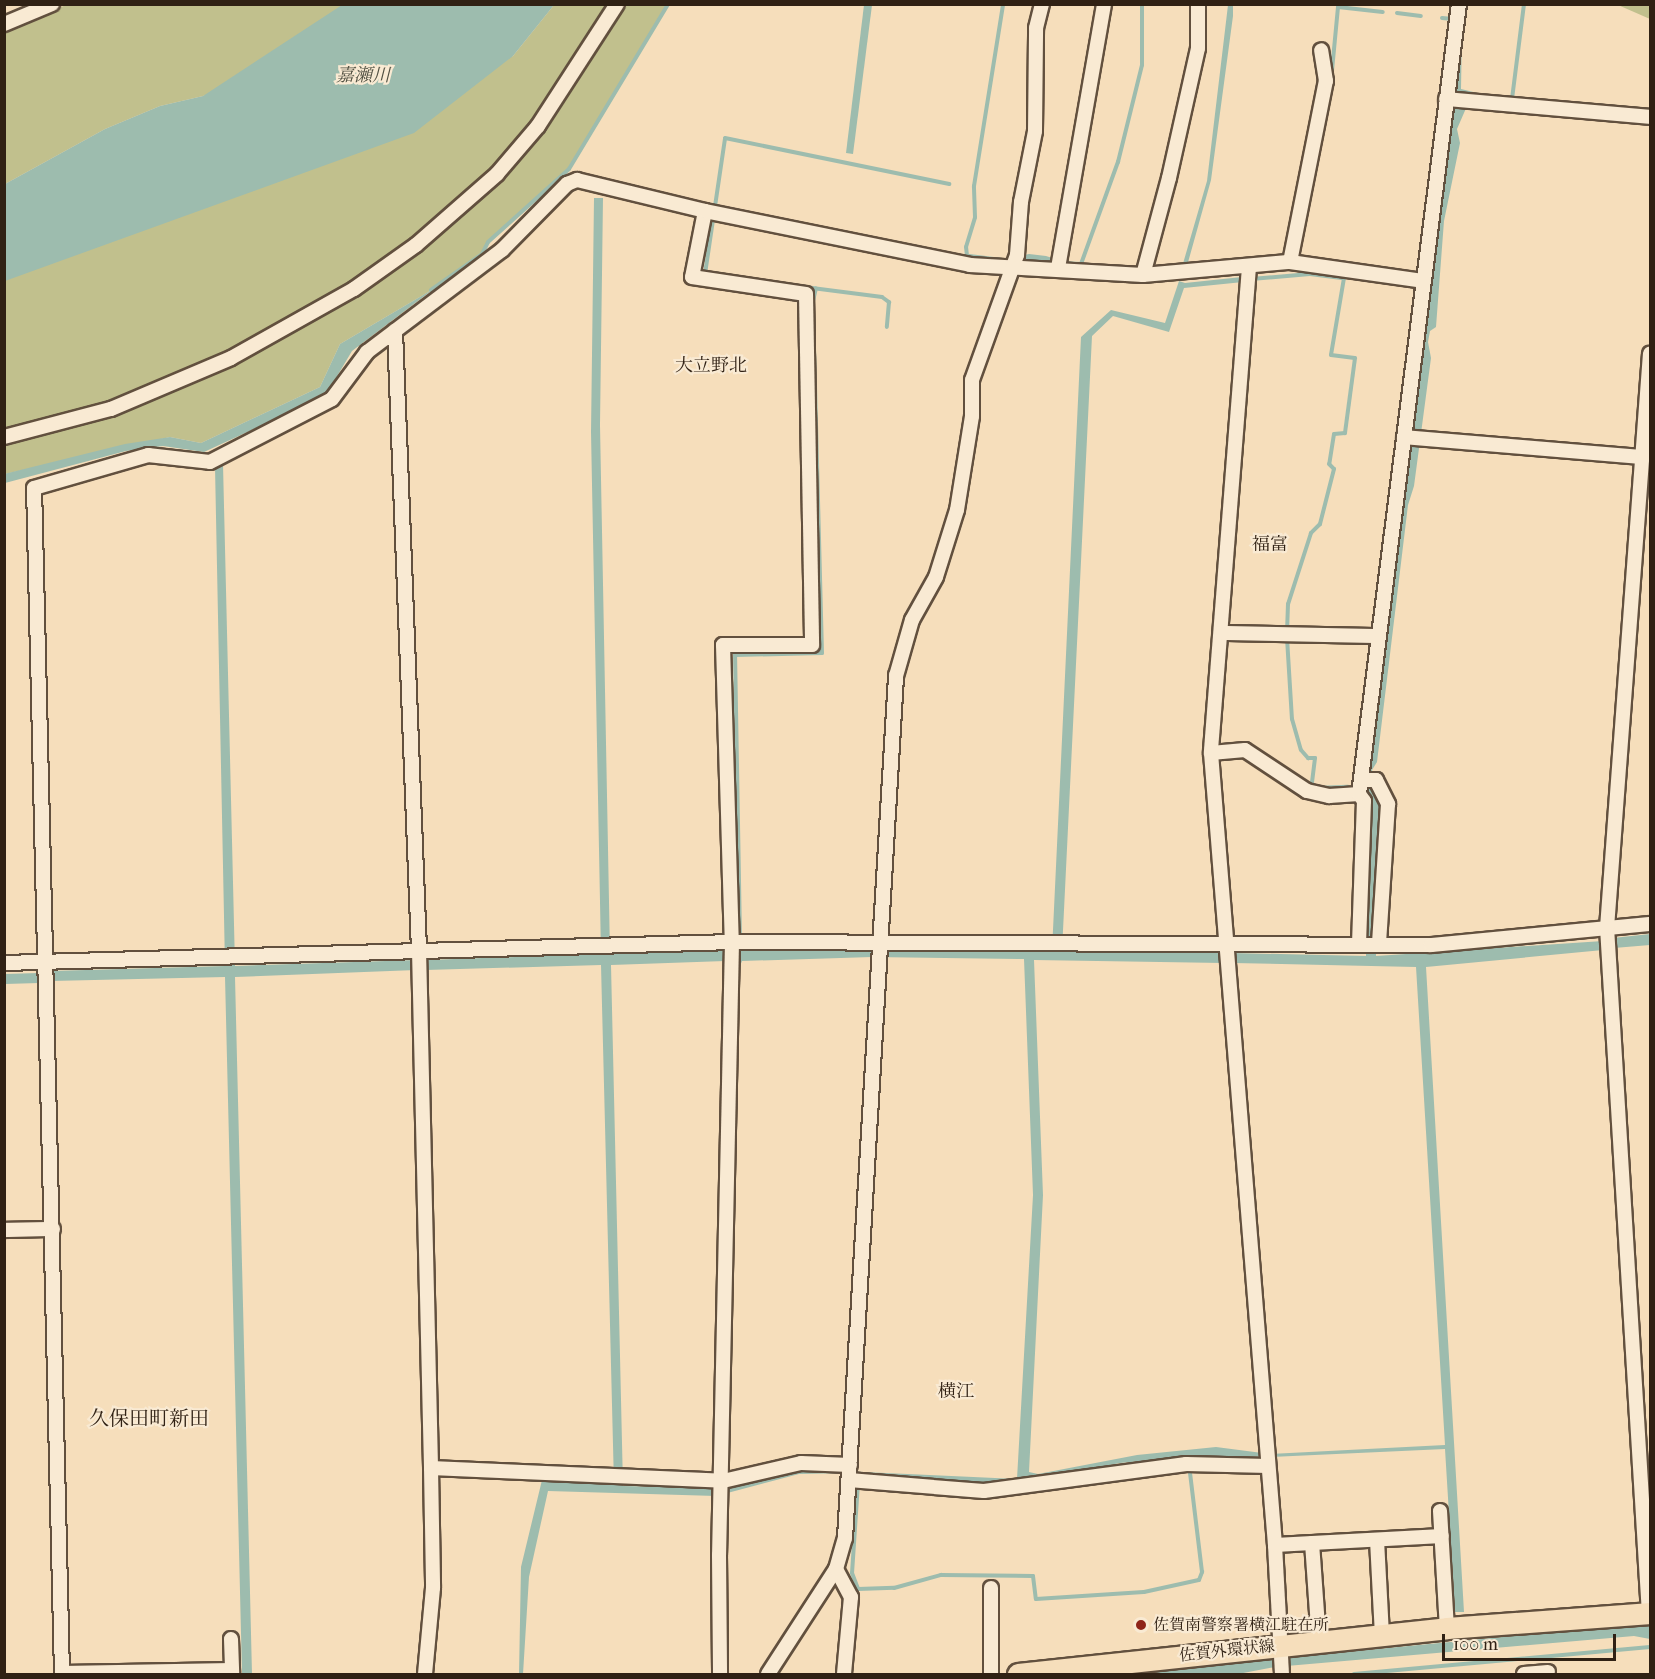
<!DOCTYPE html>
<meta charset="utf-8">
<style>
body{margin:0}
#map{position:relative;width:1655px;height:1679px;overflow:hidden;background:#f6debb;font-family:"IM FELL French Canon","Noto Serif JP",serif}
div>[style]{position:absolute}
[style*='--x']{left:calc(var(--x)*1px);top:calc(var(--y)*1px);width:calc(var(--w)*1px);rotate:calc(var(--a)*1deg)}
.green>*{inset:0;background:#c1c08d}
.water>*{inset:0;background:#9dbcae}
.stream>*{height:4px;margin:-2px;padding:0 2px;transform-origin:2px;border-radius:2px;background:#9dbcae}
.roads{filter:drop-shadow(2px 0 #62503e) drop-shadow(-2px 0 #62503e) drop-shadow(0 2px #62503e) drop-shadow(0 -2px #62503e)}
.minor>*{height:14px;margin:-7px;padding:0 7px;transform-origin:7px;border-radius:7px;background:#f9ead3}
.primary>*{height:21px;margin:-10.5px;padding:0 10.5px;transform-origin:10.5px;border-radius:10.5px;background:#f6debb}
.dots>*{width:16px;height:16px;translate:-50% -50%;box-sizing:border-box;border:3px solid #f9ead3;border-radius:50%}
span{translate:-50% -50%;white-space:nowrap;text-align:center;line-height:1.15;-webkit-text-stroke:4.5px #f9ead3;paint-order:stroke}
.poi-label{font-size:16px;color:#302114}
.left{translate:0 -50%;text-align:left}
.street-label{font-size:16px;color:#302114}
.water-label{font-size:18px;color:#515042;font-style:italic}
.neighbourhood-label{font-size:18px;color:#302114}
.quarter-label{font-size:20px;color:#302114}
.frame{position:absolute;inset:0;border:6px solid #302114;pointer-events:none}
.scale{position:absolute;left:1442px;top:1634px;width:174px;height:27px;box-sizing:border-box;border:3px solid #302114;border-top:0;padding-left:8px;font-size:18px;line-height:21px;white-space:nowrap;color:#302114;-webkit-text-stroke:4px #f9ead3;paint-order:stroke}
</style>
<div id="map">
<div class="green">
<i style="clip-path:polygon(66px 5px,454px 5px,203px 96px,160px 106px,105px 129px,5px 184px,5px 30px)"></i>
<i style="clip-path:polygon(554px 5px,668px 5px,569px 169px,488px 242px,482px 254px,435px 288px,340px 344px,320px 387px,201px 443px,170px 437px,5px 474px,5px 277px,513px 56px)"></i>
<i style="clip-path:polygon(1618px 5px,1650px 5px,1650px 19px)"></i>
</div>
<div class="water">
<i style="clip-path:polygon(342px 5px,554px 5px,513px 56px,414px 133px,5px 281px,5px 184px,105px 129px,160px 106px,203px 96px)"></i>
<i style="clip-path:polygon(864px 5px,872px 5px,853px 154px,846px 153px)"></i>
<i style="clip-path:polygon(1228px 5px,1233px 5px,1233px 16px,1211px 180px,1187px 266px,1182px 267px,1207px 181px)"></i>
<i style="clip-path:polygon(1462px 30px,1461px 89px,1494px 97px,1455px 94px)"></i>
<i style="clip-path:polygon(1453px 106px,1467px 106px,1457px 129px,1460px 143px,1444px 221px,1436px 327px,1430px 331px,1428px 342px,1431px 358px,1414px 486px,1408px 505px,1377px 762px,1372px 770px,1382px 808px,1372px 938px,1365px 938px,1372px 806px,1366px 775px)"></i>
<i style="clip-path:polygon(594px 198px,603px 198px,600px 425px,610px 954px,725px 950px,725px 961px,611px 965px,623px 1486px,727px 1488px,729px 1483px,798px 1469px,1017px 1479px,1033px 1195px,1024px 959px,872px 957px,742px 961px,738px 971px,738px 947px,744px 950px,872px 946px,1052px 951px,1081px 337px,1111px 310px,1165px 323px,1179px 281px,1185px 283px,1242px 277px,1243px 282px,1184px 288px,1169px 332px,1113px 316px,1092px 336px,1062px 951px,1222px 953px,1223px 963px,1034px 960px,1043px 1195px,1029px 1472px,1038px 1474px,1137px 1455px,1216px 1447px,1270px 1454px,1445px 1445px,1416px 967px,1233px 963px,1232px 953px,1366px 956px,1366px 952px,1376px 952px,1376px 956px,1603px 941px,1603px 950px,1426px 967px,1464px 1612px,1455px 1612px,1445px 1449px,1271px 1457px,1197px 1456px,1120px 1463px,1017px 1484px,988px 1485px,855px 1473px,799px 1474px,716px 1496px,548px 1491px,529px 1577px,523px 1674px,519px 1674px,521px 1567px,542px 1480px,614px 1485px,601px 965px,426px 970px,426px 960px,601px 954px,591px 432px)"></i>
<i style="clip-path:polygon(1029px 254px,1046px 256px,1068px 263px,1001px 260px)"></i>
<i style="clip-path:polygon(435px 288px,352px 351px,330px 388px,317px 400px,204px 452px,163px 446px,126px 451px,5px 483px,4px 474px,125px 444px,170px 437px,201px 443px,320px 387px,340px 344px)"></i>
<i style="clip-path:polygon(223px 464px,235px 966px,416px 960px,416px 970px,235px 977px,252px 1674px,242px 1674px,225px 977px,51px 981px,51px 971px,225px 966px,215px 467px)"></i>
<i style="clip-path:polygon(1650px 934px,1650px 945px,1614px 948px,1613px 938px)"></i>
<i style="clip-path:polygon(39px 973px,39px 983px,5px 984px,4px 974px)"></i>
<i style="clip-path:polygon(1650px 1623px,1650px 1639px,1634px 1636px,1275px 1667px,1238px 1674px,1114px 1674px)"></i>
</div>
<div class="stream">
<i style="--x:1397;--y:13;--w:24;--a:7"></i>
<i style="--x:1442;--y:18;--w:11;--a:5"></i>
<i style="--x:1331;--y:81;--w:74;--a:-84.6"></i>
<i style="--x:1338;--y:7;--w:45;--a:6.3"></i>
<i style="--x:1512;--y:99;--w:96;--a:-82.8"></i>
<i style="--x:1569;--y:103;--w:81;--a:4.9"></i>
<i style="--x:1002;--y:260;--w:35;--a:-173"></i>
<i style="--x:967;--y:256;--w:9;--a:-96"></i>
<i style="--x:966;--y:247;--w:31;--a:-73"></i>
<i style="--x:975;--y:217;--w:31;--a:-92"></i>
<i style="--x:974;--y:186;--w:184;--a:-80.9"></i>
<i style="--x:1063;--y:263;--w:18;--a:3"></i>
<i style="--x:1081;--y:264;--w:109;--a:-70.1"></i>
<i style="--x:1118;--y:162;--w:100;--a:-76.1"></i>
<i style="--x:1142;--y:65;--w:61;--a:-90"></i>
<i style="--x:705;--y:274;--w:137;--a:-81.6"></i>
<i style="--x:725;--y:138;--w:229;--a:11.6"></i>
<i style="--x:1251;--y:279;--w:59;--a:-4.8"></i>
<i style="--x:1310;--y:274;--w:34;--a:7"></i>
<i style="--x:1344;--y:278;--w:78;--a:99.6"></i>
<i style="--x:1331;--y:355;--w:24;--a:7"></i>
<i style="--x:1355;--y:358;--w:76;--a:97.6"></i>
<i style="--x:1345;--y:433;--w:11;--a:175"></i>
<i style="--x:1334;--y:434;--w:30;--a:99"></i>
<i style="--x:1329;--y:464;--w:7;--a:45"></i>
<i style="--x:1334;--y:469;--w:57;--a:104.3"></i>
<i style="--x:1320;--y:524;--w:13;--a:135"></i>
<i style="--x:1311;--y:533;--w:75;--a:107.9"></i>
<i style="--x:1288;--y:604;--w:27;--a:92"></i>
<i style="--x:781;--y:284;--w:102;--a:7.3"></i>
<i style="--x:882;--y:297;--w:9;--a:36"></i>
<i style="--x:889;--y:302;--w:25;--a:95"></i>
<i style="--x:431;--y:290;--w:62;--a:-35.2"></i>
<i style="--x:482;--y:254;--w:13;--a:-63"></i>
<i style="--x:488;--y:242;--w:109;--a:-42"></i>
<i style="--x:569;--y:169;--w:192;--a:-59"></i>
<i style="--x:1287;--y:638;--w:81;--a:86.5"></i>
<i style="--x:1292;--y:719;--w:32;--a:74"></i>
<i style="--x:1301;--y:750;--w:11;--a:49"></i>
<i style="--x:1308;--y:758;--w:7;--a:0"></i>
<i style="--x:1315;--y:758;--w:25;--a:97"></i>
<i style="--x:1312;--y:783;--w:6;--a:59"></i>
<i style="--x:1315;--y:788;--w:33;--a:-2"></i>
<i style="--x:740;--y:938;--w:283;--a:-91"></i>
<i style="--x:735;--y:655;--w:87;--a:-1.3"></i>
<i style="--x:822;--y:653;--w:352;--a:-91.5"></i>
<i style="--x:813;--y:301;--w:13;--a:-77"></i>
<i style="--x:858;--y:1483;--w:90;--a:93.8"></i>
<i style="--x:852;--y:1573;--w:17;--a:69"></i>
<i style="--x:858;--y:1589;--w:36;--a:-2"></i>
<i style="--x:894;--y:1588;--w:49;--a:-15.5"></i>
<i style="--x:941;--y:1575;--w:92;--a:0.6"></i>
<i style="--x:1033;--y:1576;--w:23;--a:83"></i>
<i style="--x:1036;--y:1599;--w:108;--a:-3.7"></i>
<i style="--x:1144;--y:1592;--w:56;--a:-12.3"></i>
<i style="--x:1199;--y:1580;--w:9;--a:-69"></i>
<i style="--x:1202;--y:1572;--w:116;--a:-96.9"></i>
<i style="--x:1354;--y:1674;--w:297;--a:-5.2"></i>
</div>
<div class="roads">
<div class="minor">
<i style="--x:4;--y:24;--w:52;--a:-22.6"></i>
<i style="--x:1446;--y:99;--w:205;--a:5"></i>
<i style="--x:705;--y:211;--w:67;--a:101.1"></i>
<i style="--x:692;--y:277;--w:115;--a:8.5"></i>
<i style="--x:806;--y:294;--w:351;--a:89"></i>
<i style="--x:812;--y:645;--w:89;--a:180"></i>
<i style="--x:723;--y:645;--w:297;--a:88.3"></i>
<i style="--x:732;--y:942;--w:613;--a:91.21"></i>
<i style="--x:719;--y:1555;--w:119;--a:89.5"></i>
<i style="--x:1290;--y:262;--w:185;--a:-78.8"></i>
<i style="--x:1326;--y:81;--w:31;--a:-99"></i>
<i style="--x:1249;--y:267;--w:487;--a:94.5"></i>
<i style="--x:1211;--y:753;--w:795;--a:85.38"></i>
<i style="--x:1275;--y:1545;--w:129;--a:86.9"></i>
<i style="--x:1058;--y:268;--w:268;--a:-80.1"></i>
<i style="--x:1143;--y:275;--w:100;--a:-75"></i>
<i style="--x:1169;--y:178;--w:133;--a:-77.4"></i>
<i style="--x:1198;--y:48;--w:44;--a:-90"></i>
<i style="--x:395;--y:331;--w:619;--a:87.78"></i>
<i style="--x:419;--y:950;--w:518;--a:88.67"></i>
<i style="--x:431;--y:1468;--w:120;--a:89"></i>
<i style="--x:433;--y:1588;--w:86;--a:95.3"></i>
<i style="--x:4;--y:437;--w:111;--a:-14.7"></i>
<i style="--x:111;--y:409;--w:130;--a:-23"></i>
<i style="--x:231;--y:358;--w:141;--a:-29.3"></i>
<i style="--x:354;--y:289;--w:76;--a:-35.4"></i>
<i style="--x:416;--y:245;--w:108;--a:-41.2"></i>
<i style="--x:497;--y:174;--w:63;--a:-49.5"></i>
<i style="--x:538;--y:126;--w:145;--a:-57.1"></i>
<i style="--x:1404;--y:437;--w:240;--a:4.8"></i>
<i style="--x:1222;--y:633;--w:157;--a:1.1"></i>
<i style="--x:1211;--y:753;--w:34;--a:-5"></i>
<i style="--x:1245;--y:750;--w:74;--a:33.5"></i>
<i style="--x:1307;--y:791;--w:23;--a:13"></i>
<i style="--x:1329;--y:796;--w:30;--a:-4"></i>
<i style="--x:1361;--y:780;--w:15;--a:0"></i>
<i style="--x:1376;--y:780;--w:27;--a:63"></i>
<i style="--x:1388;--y:804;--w:140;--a:93.7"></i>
<i style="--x:1359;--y:944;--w:143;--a:-88"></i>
<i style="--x:1364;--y:801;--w:9;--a:-126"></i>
<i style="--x:1359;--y:794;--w:796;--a:-82.79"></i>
<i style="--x:4;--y:963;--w:728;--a:-1.65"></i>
<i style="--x:732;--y:942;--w:699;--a:0.25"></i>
<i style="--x:1431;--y:945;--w:220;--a:-5.5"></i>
<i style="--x:4;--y:1230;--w:49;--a:-1.2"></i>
<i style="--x:431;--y:1468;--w:292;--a:2.5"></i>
<i style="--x:723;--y:1481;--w:80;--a:-13"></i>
<i style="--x:801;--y:1463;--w:49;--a:2.3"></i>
<i style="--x:849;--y:1480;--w:135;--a:4.7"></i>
<i style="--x:984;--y:1491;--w:204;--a:-7.6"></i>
<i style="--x:1186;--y:1464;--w:82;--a:1.4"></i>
<i style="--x:1440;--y:1511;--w:117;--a:86.6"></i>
<i style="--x:1377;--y:1540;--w:95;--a:87"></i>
<i style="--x:1312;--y:1543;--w:98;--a:85.9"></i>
<i style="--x:1275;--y:1545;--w:167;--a:-3.1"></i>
<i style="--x:836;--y:1569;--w:32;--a:62"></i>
<i style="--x:851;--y:1597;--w:77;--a:95.2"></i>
<i style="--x:1649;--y:1614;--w:687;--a:-93.5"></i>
<i style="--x:1607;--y:928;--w:576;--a:-85.72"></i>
<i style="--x:231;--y:1639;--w:35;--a:88"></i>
<i style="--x:62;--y:1673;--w:170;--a:-1"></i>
<i style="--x:62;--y:1674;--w:1186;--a:-91.35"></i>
<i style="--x:34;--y:488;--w:119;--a:-16.1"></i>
<i style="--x:148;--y:455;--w:62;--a:6.4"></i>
<i style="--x:210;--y:462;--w:137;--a:-27.3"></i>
<i style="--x:332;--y:399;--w:59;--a:-53.3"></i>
<i style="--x:367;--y:352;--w:169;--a:-37.1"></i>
<i style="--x:502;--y:250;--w:93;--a:-45.4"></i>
<i style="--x:567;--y:184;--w:11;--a:-22"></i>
<i style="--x:577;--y:180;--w:132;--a:13.6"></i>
<i style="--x:705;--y:211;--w:270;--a:11.5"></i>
<i style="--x:970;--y:265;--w:173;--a:3.3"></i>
<i style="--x:1143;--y:275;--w:148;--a:-5.1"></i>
<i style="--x:1290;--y:262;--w:134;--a:8.1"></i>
<i style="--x:768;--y:1674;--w:125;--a:-57.1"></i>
<i style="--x:836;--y:1569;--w:32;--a:-74"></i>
<i style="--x:845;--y:1538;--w:864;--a:-86.61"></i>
<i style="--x:896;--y:676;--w:58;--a:-74.1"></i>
<i style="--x:912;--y:620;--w:49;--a:-60.8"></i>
<i style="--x:936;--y:577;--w:70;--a:-72.6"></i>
<i style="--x:957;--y:510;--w:95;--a:-80.9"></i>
<i style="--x:972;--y:416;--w:36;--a:-90"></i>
<i style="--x:972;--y:380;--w:133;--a:-70.2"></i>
<i style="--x:1017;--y:255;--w:53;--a:-85.7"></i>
<i style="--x:1021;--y:202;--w:72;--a:-78.8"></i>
<i style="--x:1035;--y:131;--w:103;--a:-89.4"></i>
<i style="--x:1036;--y:28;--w:25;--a:-76"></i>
<i style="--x:991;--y:1674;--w:86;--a:-90"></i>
<i style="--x:1524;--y:1674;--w:24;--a:-5"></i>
</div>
<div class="primary">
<i style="--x:1018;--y:1674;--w:431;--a:-6.1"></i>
<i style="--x:1447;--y:1628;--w:204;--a:-4.2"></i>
</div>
</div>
<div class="dots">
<i style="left:1141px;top:1625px;background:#8f2418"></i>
</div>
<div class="poi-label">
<span class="left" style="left:1153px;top:1625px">佐賀南警察署横江駐在所</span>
</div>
<div class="street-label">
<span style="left:1227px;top:1651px;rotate:-6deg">佐賀外環状線</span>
</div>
<div class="water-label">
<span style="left:363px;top:76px">嘉瀬川</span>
</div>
<div class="neighbourhood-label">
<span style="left:711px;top:366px">大立野北</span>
<span style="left:1270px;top:545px">福富</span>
<span style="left:956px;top:1392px">横江</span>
</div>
<div class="quarter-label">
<span style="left:149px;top:1418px">久保田町新田</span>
</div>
<div class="frame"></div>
<div class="scale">100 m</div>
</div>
